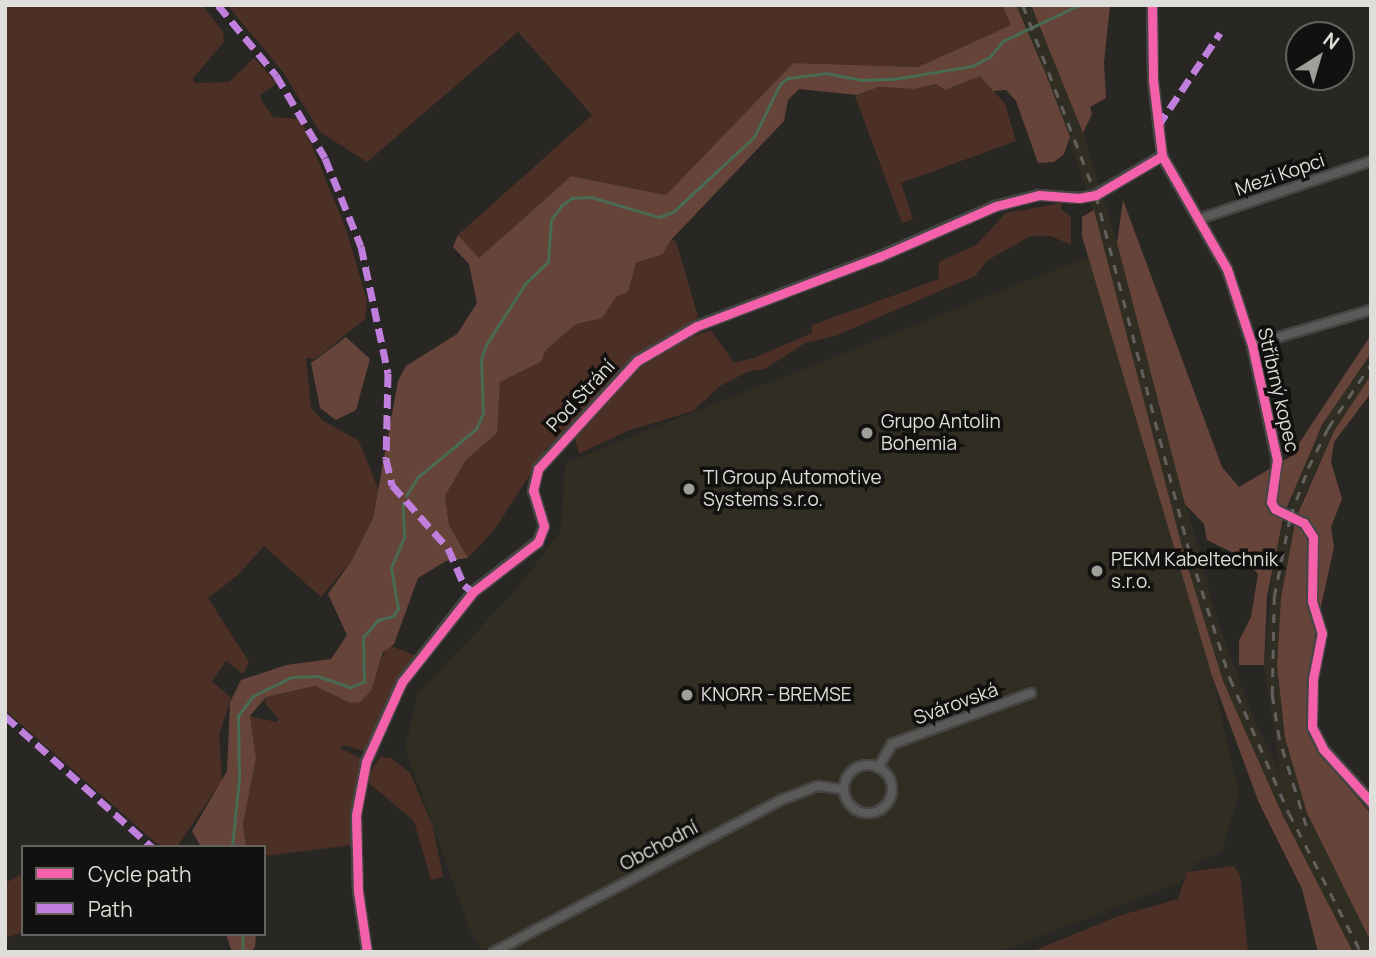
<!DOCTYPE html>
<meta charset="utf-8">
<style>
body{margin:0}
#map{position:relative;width:1376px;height:957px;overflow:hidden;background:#292724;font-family:Manrope,sans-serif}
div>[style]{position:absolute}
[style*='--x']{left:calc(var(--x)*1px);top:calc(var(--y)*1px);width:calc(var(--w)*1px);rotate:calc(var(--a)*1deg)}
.built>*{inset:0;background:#302e23}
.green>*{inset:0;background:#4c3026}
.forest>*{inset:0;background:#664439}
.stream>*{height:2.5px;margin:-1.25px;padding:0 1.25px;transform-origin:1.25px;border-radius:1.25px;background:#4a6b53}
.roads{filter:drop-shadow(2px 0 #464543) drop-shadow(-2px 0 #464543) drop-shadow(0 2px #464543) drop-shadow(0 -2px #464543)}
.street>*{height:8px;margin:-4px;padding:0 4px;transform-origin:4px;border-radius:4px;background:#5b5a58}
.street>.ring{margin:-4px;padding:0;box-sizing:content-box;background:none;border:8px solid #5b5a58;border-radius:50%}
.rail>*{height:2.5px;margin-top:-1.25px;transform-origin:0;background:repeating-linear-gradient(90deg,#62615f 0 9px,transparent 0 18px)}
.quiet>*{height:7px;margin-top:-3.5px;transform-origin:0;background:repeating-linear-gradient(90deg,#c07fdc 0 14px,transparent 0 21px)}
.cycleway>*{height:9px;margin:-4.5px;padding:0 4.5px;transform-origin:4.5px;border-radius:4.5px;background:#f560ab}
.dots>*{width:19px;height:19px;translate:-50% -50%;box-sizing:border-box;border:4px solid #12110f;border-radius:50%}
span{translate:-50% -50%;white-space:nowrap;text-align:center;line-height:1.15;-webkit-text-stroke:7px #12110f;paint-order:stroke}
.street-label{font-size:19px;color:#dfdeda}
.poi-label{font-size:19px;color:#dfdeda}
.left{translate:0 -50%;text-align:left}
.frame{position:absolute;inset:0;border:7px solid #dfdeda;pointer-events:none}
.legend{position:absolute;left:21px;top:845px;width:245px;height:91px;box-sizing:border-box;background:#12110f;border:2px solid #646360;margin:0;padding:9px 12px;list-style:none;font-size:21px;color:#dfdeda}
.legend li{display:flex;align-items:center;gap:14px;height:35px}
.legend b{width:35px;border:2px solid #646360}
.north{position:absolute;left:1285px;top:21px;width:70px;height:70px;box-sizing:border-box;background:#12110f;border:2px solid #646360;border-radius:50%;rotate:37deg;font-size:19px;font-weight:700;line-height:28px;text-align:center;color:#dfdeda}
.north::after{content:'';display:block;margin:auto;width:24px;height:32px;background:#9f9e9a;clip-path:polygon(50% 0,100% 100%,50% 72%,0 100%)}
</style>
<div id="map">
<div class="built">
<i style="clip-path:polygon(1016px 5px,1031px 5px,1083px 133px,1117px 243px,1217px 620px,1254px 720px,1281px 776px,1264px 665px,1274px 555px,1302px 465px,1345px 387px,1371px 353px,1371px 375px,1334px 431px,1303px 498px,1281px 598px,1277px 665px,1285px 738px,1307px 812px,1371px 942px,1371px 952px,1353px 952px,1283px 816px,1223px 681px,1185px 558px,1090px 197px)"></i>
<i style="clip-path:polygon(1088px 257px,1212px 676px,1239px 793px,1222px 851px,1196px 863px,1179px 883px,999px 952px,484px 952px,471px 932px,405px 748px,418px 694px,515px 591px,561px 531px,565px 463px)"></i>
</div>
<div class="green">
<i style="clip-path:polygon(5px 5px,202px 5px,223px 31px,224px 42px,193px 78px,195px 83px,229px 82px,254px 58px,277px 83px,260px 95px,262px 101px,273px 117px,301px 119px,346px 229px,367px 301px,365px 319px,315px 359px,306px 358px,311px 408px,323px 421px,358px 440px,363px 451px,378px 489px,373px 518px,352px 560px,321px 597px,264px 546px,237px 576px,208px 598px,249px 662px,243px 674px,226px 661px,212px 681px,231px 698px,219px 736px,222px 780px,177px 847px,157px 844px,5px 710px)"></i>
<i style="clip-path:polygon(227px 5px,1002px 5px,1011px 25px,918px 67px,793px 63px,666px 195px,571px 176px,479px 258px,458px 235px,592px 115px,518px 32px,367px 162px,320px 132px,283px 72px)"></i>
<i style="clip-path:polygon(980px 75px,1005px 104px,1016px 141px,901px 183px,913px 219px,902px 223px,855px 96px,879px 87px,914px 89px,936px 84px,953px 88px,960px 81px)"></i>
<i style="clip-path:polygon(1062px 203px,1061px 209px,1071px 217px,1071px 245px,1051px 236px,1031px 236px,988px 260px,975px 276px,835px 336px,805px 343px,765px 369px,749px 371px,720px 386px,693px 411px,627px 431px,579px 454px,574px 435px,615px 388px,649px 360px,683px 340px,711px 330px,734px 363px,754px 358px,812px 333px,812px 325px,939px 279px,939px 262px,976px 245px,1006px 213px)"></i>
<i style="clip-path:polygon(671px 240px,676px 241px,698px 317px,632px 363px,547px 448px,495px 529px,468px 558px,449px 525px,445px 496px,466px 460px,496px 428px,500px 382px,541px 362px,546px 350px,576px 324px,605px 311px,616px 297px,628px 292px,636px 263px,663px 254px)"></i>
<i style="clip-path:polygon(388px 645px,417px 656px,367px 752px,343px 745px,340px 748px,364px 760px,356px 786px,352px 845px,264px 856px,264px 847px,246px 847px,243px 824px,256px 760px,250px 716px,276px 722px,279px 719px,265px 703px,266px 697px,315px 686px,350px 703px,376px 672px)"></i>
<i style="clip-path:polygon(380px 757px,391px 758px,410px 773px,433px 827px,443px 877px,431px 880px,414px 821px,365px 780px)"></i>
<i style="clip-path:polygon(1233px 866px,1240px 875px,1248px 952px,1031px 952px,1118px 916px,1178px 899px,1187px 872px)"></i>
<i style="clip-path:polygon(23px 874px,23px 932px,5px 938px,5px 883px)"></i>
</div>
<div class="forest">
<i style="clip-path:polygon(1002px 5px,1016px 5px,1045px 72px,1070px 137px,1064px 154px,1054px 162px,1038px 163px,1016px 101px,1006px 90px,993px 91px,980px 76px,945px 90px,936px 84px,914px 89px,879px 87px,857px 95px,799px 89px,788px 100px,784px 121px,671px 240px,663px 254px,636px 263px,628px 292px,616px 297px,602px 318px,576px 324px,546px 350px,541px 362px,500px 382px,497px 433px,466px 460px,445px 496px,449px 525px,468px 558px,446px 561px,418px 578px,394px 644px,383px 652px,371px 691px,360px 702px,350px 703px,315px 686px,266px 697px,250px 716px,256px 759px,243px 824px,246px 847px,201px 847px,192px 831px,227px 771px,230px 702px,241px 680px,286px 665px,331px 659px,347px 635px,328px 594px,352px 560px,373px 518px,398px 381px,406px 366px,457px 334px,477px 303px,469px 264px,453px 247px,458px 235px,479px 258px,571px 176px,666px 195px,793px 63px,918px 67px,1011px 25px)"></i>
<i style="clip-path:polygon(1031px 5px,1110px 5px,1104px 63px,1106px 98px,1090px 107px,1092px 114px,1083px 133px)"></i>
<i style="clip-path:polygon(1123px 200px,1222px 467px,1239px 487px,1290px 457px,1371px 335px,1371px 353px,1322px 425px,1284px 514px,1267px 596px,1264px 665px,1239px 665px,1239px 641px,1251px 617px,1258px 574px,1240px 556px,1207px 540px,1204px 524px,1185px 504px,1117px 243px)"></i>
<i style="clip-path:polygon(1094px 210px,1185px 558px,1223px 681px,1283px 816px,1353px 952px,1318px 952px,1302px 889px,1259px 803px,1212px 676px,1082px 236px,1082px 217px)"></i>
<i style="clip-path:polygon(346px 337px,370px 359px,356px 410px,336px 420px,320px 408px,311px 363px)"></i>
<i style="clip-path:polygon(1371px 375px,1371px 393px,1334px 442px,1331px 462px,1342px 499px,1331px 527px,1334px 547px,1315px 634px,1307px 724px,1317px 750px,1371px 814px,1371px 942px,1307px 813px,1285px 738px,1277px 665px,1281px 598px,1296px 518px,1334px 431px)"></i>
<i style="clip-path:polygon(226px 934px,256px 934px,255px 947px,250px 952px,232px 952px)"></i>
</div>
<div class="stream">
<i style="--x:406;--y:496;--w:22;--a:-58"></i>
<i style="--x:418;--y:477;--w:75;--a:-39.6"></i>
<i style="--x:476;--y:429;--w:17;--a:-66"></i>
<i style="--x:483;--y:413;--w:53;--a:-92.2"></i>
<i style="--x:481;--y:360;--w:16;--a:-72"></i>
<i style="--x:486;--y:345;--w:72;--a:-57.4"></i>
<i style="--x:525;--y:284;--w:32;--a:-44"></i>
<i style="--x:548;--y:262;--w:42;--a:-85.9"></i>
<i style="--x:551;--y:220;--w:17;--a:-54"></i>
<i style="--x:561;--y:206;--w:14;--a:-36"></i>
<i style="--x:572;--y:198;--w:19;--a:-3"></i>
<i style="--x:591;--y:197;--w:71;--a:16.4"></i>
<i style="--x:659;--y:217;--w:15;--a:-20"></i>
<i style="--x:673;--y:212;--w:110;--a:-42.8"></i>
<i style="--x:754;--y:137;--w:59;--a:-63.9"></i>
<i style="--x:780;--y:84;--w:10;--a:-37"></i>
<i style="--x:788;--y:78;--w:38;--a:-7"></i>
<i style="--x:826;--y:73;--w:36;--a:11"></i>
<i style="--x:861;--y:80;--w:33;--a:-2"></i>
<i style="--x:894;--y:79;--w:79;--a:-9.5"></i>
<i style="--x:972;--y:66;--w:20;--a:-27"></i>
<i style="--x:990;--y:57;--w:21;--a:-51"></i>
<i style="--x:1003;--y:41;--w:84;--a:-25.3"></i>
<i style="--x:232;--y:847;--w:68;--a:-84.1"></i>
<i style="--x:239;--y:779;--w:63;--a:-90.9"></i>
<i style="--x:238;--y:716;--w:25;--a:-53"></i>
<i style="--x:253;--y:696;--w:43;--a:-26"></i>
<i style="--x:292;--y:677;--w:26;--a:-2"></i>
<i style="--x:318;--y:676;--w:34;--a:19"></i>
<i style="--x:350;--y:687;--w:15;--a:-20"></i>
<i style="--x:364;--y:682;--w:45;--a:-91.3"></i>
<i style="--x:363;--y:637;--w:23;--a:-49"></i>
<i style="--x:378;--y:620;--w:16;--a:-15"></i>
<i style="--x:393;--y:616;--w:9;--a:-54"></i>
<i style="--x:398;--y:609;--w:42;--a:-99.7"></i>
<i style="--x:391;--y:568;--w:34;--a:-67"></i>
<i style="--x:404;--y:537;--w:34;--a:-92"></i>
<i style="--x:243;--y:934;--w:18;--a:90"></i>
</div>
<div class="roads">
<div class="street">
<i style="--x:1152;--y:5;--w:75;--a:89.2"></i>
<i style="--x:1153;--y:80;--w:77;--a:83.2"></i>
<i style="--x:1162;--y:156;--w:130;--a:60.1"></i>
<i style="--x:1227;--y:269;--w:80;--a:71.8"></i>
<i style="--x:1252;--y:345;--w:118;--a:77.7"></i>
<i style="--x:1277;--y:460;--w:42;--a:98.1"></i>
<i style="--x:1271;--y:502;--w:8;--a:60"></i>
<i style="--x:1275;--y:509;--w:32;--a:26"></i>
<i style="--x:1304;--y:523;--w:17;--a:57"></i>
<i style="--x:1313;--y:537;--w:64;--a:90.9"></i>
<i style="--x:1312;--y:601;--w:34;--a:73"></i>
<i style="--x:1322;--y:633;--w:47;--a:101.1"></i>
<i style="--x:1313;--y:679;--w:48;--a:91.2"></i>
<i style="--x:1312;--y:727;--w:25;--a:63"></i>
<i style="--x:1323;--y:749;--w:72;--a:47.8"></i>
<i style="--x:1199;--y:219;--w:182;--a:-18.6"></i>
<i style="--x:1252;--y:345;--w:124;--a:-16.4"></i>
<i class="ring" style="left:844px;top:765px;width:40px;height:40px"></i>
<i style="--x:878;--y:768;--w:28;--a:-60"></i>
<i style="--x:892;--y:744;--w:148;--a:-20.1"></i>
<i style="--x:367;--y:952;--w:62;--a:-98.4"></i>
<i style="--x:358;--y:891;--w:76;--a:-91.5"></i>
<i style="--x:356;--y:815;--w:54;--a:-79.3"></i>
<i style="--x:366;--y:762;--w:88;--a:-65.8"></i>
<i style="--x:402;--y:682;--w:115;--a:-51.7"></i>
<i style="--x:473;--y:592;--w:82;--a:-37.6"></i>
<i style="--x:538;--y:542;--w:17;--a:-69"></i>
<i style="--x:544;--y:526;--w:37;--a:-107"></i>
<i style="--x:533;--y:491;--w:23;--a:-77"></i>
<i style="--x:538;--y:469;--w:147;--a:-47.5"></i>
<i style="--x:637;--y:361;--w:69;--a:-30.3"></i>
<i style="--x:697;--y:326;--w:195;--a:-20.8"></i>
<i style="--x:879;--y:257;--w:128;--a:-23.6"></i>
<i style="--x:996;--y:206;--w:44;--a:-14.3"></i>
<i style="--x:1039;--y:195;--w:40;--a:4.3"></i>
<i style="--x:1079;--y:198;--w:17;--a:-10"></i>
<i style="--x:1096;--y:195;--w:77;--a:-30.6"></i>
<i style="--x:494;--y:952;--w:325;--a:-27.9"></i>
<i style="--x:781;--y:800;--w:40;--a:-21"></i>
<i style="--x:818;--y:786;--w:26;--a:7"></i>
</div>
</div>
<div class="rail">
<i style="--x:1023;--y:5;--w:204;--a:69"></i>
<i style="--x:1096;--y:195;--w:373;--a:75.3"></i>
<i style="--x:1191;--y:556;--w:128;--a:72.3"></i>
<i style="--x:1230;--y:678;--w:147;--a:66.4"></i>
<i style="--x:1289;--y:813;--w:157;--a:62.6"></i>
<i style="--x:1306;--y:826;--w:91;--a:-107.2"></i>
<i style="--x:1279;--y:739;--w:45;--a:-99"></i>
<i style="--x:1272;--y:695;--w:98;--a:-88.8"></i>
<i style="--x:1274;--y:597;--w:82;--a:-78.7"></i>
<i style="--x:1290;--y:517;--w:52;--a:-69.8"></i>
<i style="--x:1308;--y:468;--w:45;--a:-63.4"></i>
<i style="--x:1328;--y:428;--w:77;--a:-56.1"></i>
</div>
<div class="quiet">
<i style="--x:218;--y:5;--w:91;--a:50.4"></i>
<i style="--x:276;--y:75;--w:96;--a:59.4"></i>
<i style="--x:325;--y:158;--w:95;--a:67.8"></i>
<i style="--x:361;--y:246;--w:130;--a:78"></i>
<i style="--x:388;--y:373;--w:86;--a:91.3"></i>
<i style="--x:386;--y:459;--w:27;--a:77"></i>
<i style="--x:392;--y:485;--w:84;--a:48.4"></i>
<i style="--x:448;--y:548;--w:40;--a:66.6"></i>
<i style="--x:464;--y:585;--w:11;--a:38"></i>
<i style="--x:1158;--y:126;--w:112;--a:-56.3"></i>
<i style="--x:5;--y:716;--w:197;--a:41.7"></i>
</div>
<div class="cycleway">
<i style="--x:1152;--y:5;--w:75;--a:89.2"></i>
<i style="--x:1153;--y:80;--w:77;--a:83.2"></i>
<i style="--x:1162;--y:156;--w:130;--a:60.1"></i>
<i style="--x:1227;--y:269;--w:80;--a:71.8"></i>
<i style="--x:1252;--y:345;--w:118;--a:77.7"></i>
<i style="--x:1277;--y:460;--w:42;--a:98.1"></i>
<i style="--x:1271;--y:502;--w:8;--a:60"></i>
<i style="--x:1275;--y:509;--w:32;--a:26"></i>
<i style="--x:1304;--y:523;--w:17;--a:57"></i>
<i style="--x:1313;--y:537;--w:64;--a:90.9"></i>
<i style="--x:1312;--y:601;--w:34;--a:73"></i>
<i style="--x:1322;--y:633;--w:47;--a:101.1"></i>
<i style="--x:1313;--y:679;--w:48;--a:91.2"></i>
<i style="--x:1312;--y:727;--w:25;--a:63"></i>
<i style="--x:1323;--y:749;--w:72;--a:47.8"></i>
<i style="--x:367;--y:952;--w:62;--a:-98.4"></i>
<i style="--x:358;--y:891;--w:76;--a:-91.5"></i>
<i style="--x:356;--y:815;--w:54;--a:-79.3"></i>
<i style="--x:366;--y:762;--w:88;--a:-65.8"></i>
<i style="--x:402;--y:682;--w:115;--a:-51.7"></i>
<i style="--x:473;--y:592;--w:82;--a:-37.6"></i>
<i style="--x:538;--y:542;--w:17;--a:-69"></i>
<i style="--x:544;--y:526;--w:37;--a:-107"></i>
<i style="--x:533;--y:491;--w:23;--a:-77"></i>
<i style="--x:538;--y:469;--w:147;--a:-47.5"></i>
<i style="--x:637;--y:361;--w:69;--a:-30.3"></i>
<i style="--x:697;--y:326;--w:195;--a:-20.8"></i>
<i style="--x:879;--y:257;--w:128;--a:-23.6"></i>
<i style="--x:996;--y:206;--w:44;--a:-14.3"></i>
<i style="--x:1039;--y:195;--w:40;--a:4.3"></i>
<i style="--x:1079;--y:198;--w:17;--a:-10"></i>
<i style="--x:1096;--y:195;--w:77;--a:-30.6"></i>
</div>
<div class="dots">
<i style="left:867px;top:433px;background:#9f9e9a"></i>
<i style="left:689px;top:489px;background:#9f9e9a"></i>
<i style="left:1097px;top:571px;background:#9f9e9a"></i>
<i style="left:687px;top:695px;background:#9f9e9a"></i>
</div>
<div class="street-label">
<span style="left:1280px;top:175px;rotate:-19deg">Mezi Kopci</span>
<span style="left:1278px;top:390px;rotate:77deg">Stříbrný kopec</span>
<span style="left:581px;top:396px;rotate:-47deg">Pod Strání</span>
<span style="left:956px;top:704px;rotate:-20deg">Svárovská</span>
<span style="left:659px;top:846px;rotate:-28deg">Obchodní</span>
</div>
<div class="poi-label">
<span class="left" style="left:881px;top:433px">Grupo Antolin<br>Bohemia</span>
<span class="left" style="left:703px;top:489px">TI Group Automotive<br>Systems s.r.o.</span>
<span class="left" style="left:1111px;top:571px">PEKM Kabeltechnik<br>s.r.o.</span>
<span class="left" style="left:701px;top:695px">KNORR - BREMSE</span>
</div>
<div class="frame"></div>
<ul class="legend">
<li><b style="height:9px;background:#f560ab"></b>Cycle path</li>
<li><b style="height:9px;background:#c07fdc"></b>Path</li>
</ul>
<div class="north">N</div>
</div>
